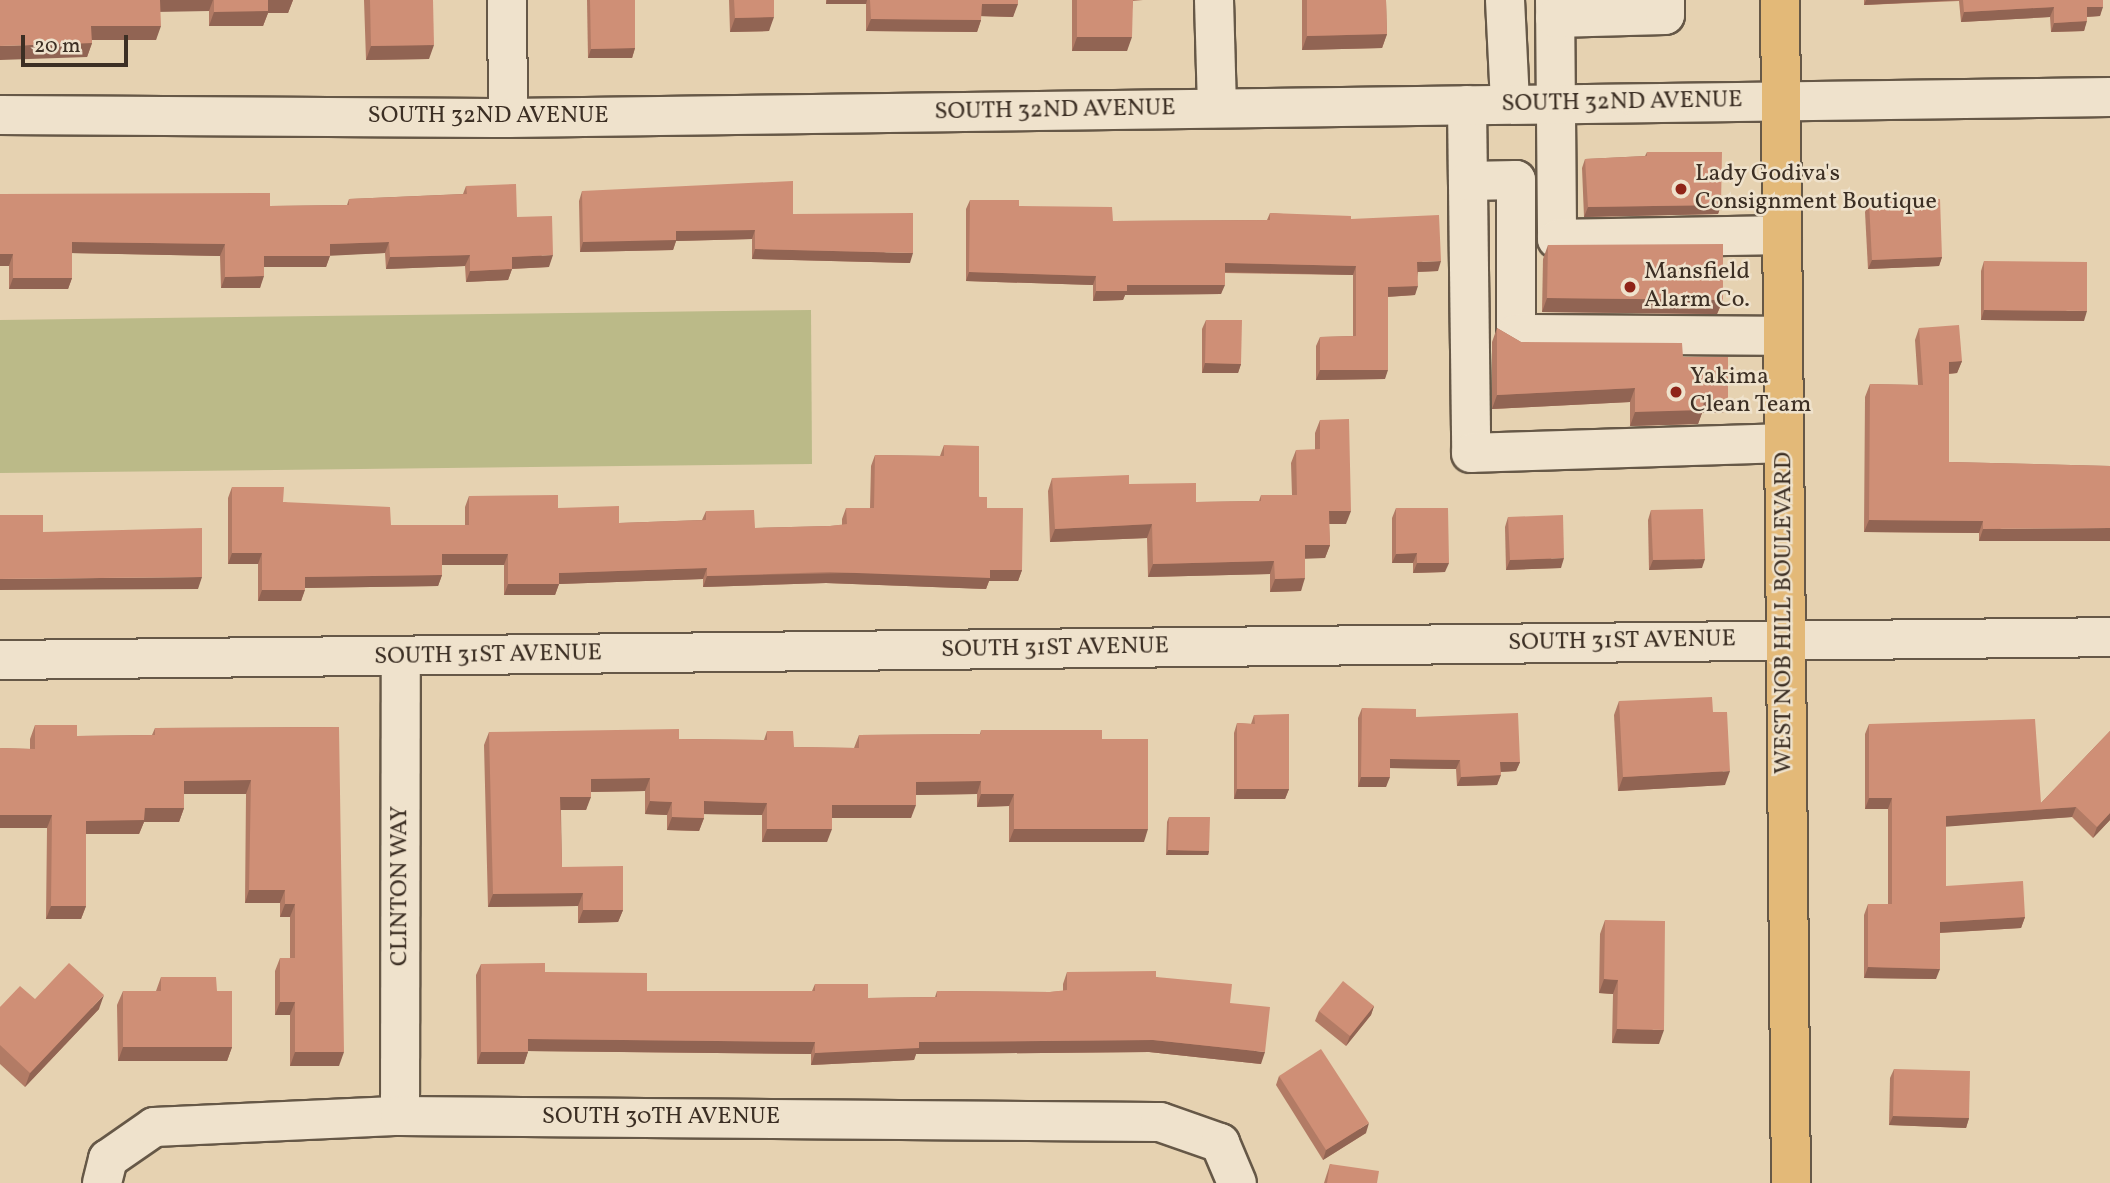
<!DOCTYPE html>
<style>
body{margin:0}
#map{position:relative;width:2110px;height:1183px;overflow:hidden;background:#e6d2b1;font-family:Vollkorn,serif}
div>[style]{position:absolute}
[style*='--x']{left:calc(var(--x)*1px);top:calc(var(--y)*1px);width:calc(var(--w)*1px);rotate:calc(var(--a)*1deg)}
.green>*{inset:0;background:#bbba88}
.roads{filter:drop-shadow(2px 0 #665847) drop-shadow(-2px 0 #665847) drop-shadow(0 2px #665847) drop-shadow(0 -2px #665847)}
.minor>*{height:38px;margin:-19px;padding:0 19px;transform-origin:19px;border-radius:19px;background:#efe2cc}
.major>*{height:38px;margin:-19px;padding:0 19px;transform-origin:19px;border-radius:19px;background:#e3b978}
.wall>*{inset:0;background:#b27b65}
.shaded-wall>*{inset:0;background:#916453}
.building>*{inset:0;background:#cf8f76}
.dots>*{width:19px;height:19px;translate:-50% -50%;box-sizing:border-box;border:4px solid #efe2cc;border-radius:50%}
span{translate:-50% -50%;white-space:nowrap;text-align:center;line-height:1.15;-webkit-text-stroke:5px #efe2cc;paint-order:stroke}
.street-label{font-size:24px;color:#3c2f24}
.poi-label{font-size:24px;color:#3c2f24}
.left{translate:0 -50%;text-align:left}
.scale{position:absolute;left:21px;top:35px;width:107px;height:32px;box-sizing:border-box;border:4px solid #3c2f24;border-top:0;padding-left:9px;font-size:21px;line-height:24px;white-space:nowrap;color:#3c2f24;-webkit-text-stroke:5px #efe2cc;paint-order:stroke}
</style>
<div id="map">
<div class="green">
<i style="clip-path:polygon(811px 310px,812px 464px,0 473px,0 320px)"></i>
</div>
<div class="roads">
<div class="minor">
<i style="--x:507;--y:0;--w:118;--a:89.5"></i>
<i style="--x:1214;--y:0;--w:108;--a:88.4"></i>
<i style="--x:1505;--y:0;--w:104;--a:87.2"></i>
<i style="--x:1555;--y:0;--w:239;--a:89.5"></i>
<i style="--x:1557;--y:239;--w:225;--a:-1"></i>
<i style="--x:1555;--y:18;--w:110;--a:-1.6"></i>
<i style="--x:1665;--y:15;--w:15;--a:-90"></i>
<i style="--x:1467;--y:105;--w:348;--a:89.3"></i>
<i style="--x:1471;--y:453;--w:313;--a:-1.8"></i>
<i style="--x:0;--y:115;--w:508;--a:0.34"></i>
<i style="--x:508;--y:118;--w:1602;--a:-0.75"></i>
<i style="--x:1468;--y:181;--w:48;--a:-1.2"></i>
<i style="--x:1516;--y:180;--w:154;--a:90"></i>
<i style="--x:1516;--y:334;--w:267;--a:0.4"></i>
<i style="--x:0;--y:660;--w:2110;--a:-0.62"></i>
<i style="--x:400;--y:1116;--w:459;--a:-89.9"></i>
<i style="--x:102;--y:1183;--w:25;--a:-76"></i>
<i style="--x:108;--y:1159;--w:56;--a:-34.8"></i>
<i style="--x:154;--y:1127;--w:246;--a:-2.6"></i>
<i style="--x:400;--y:1116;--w:760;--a:0.45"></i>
<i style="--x:1160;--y:1122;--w:64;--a:19.3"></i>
<i style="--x:1220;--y:1143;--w:43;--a:67"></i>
</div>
<div class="major">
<i style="--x:1780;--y:0;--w:1183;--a:89.47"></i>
</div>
</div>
<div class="wall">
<i style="clip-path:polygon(0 0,293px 0,288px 13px,268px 13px,263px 26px,209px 26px,209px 11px,160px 11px,156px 40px,92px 40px,92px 43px,87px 57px)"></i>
<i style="clip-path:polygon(364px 0,439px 0,433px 0,429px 59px,366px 60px)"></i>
<i style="clip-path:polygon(587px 0,635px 0,635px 48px,632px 58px,588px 58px)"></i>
<i style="clip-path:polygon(729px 0,774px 0,769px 31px,730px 32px)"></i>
<i style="clip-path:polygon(826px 0,1018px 0,1013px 17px,981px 16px,981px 20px,977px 32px,866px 31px,866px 4px,826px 4px)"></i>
<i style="clip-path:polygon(1072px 0,1143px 0,1133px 1px,1127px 51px,1072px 51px)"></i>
<i style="clip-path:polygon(1302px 0,1386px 0,1387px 34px,1382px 48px,1302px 50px)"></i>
<i style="clip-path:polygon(1864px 0,2103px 0,2100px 16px,2087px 17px,2084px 31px,2051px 32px,2050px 17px,1961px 22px,1959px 1px,1864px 5px)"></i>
<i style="clip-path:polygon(1647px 152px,1721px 205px,1718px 214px,1584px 217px,1582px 168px,1585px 159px,1645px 156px)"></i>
<i style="clip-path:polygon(466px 186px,517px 217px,549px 267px,512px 269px,508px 280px,466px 282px,465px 266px,386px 269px,385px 253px,330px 255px,326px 267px,264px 267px,260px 288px,221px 288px,220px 256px,72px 253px,72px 278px,68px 289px,9px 289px,9px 266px,0 194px,270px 206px,347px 205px,349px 199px,463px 194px)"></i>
<i style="clip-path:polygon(582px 191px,793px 214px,910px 263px,752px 259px,752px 239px,676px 241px,673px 250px,580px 252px,579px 201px)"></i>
<i style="clip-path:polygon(970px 200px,1019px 206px,1113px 221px,1267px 220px,1270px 213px,1351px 219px,1438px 271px,1418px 272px,1415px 295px,1388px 297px,1385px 379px,1316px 380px,1316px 346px,1320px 337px,1353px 336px,1353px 275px,1225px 273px,1221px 294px,1125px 295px,1123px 300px,1093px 301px,1093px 285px,966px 281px,966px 209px)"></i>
<i style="clip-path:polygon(1869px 202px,1942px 257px,1939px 266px,1868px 269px,1865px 212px)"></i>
<i style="clip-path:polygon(1548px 245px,1723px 300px,1717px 314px,1542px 312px,1543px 259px)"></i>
<i style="clip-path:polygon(1984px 261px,2084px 321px,1981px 320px,1981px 271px)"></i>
<i style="clip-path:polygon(1206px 320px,1241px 364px,1238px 373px,1202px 373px,1202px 329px)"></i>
<i style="clip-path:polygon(1497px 328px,1521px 342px,1683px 357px,1723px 413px,1702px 413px,1698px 424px,1630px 426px,1630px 402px,1492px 409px,1492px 342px)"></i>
<i style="clip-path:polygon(1919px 328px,1962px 361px,1957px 373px,1949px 374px,1949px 462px,2110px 466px,1979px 541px,1979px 533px,1864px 532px,1865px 397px,1870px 384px,1918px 385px,1915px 340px)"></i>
<i style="clip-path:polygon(1320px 420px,1346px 524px,1329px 524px,1330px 545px,1325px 558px,1305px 558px,1301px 591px,1270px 592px,1270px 574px,1148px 577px,1147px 538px,1050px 542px,1048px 491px,1052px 478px,1129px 484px,1196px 502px,1259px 501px,1261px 495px,1292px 495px,1291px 463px,1296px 450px,1315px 450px,1315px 433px)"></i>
<i style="clip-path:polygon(944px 445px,987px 508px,1022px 570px,1018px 581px,989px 581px,986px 589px,826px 583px,703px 587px,703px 579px,559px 584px,555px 595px,504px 595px,504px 565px,442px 565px,442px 575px,438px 586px,305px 588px,301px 601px,258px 601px,258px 564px,228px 564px,228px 498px,232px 487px,283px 502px,391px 525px,465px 525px,465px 507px,469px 496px,558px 508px,619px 523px,702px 520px,706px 511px,755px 528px,830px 526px,842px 525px,842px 519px,846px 508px,870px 508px,871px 466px,875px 455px,940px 456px)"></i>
<i style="clip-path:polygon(1396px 508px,1445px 572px,1413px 573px,1413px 563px,1392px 563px,1392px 518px)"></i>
<i style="clip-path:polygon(1651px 510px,1702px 568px,1649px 570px,1648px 520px)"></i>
<i style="clip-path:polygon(1508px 517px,1561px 568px,1506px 570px,1505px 527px)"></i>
<i style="clip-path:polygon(1619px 701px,1713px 712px,1725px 785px,1618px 791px,1614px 715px)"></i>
<i style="clip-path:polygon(1362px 708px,1416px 717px,1520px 762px,1516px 771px,1501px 772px,1497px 785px,1457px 786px,1456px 769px,1390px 768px,1386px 787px,1358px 787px,1358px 718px)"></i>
<i style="clip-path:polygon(1254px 715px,1289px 789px,1285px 799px,1234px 799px,1234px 733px,1237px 723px,1251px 724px)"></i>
<i style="clip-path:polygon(1869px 724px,2041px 803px,2110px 731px,2110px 820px,2093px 838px,2072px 817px,1946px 826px,1946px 886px,2025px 917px,2021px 928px,1940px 933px,1936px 979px,1864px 978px,1864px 915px,1868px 904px,1888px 904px,1888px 809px,1865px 809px,1865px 734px)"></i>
<i style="clip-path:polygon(35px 725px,77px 736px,152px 735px,155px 728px,339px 727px,339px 1066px,290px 1066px,290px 1015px,275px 1015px,275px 971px,280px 958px,290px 958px,290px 917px,280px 917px,280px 903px,245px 903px,246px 794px,184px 794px,184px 808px,179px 822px,144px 822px,139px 834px,86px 834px,86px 906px,81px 919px,46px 919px,47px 828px,0 828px,0 748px,30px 749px,30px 739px)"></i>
<i style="clip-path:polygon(981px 730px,1102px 739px,1144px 842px,1009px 842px,1009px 806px,977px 807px,977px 794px,916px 795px,911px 818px,832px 818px,827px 842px,762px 842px,762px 815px,704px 814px,704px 818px,699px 831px,667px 830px,667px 815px,645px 814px,645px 791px,591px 792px,586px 810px,561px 810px,562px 867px,623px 910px,618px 922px,578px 923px,578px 906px,488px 907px,484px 745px,489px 732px,679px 739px,764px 740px,767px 731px,794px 747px,854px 748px,859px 735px,980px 734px)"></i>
<i style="clip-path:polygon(1169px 817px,1209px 851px,1208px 855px,1166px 855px,1167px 822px)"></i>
<i style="clip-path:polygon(1605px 920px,1659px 1044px,1612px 1043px,1613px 994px,1599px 993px,1600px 934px)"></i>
<i style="clip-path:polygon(481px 964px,545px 972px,647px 991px,812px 991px,815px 984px,868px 998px,935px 997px,937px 991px,1050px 992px,1063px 991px,1063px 984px,1067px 972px,1156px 977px,1230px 1003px,1261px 1064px,1149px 1052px,916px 1054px,914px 1060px,811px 1065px,811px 1054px,528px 1051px,524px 1064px,477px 1064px,476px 975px)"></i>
<i style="clip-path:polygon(161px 977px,232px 1047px,227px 1061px,118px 1061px,117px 1005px,123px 991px,156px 991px)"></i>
<i style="clip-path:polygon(35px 999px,99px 1009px,25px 1087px,0 1064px,0 1007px)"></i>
<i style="clip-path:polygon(1374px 1006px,1371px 1015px,1346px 1046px,1315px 1021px,1319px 1011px)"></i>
<i style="clip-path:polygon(1894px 1069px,1969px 1118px,1966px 1128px,1889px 1125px,1890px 1078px)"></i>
<i style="clip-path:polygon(1279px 1076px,1366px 1133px,1323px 1160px,1276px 1085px)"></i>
<i style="clip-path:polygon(1330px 1164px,1377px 1183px,1324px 1183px)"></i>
</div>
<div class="shaded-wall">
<i style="clip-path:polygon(159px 0,213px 0,209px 11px,155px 12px)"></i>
<i style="clip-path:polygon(267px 0,293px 0,288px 13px,268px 13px,263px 26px,209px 26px,214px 12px)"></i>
<i style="clip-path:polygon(827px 0,867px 0,866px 4px,826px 4px)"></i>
<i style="clip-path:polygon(1866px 0,1960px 0,1864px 5px)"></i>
<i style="clip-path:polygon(982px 4px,1018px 4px,1013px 17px,977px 16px)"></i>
<i style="clip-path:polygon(2054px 7px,2050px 17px,1961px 22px,1964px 12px)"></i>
<i style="clip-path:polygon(2087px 7px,2103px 7px,2100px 16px,2084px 17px)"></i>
<i style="clip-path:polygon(774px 17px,769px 31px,730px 32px,735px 18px)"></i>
<i style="clip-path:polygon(871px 19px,981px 20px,977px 32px,866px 31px)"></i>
<i style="clip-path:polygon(2087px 21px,2084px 31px,2051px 32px,2054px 23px)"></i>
<i style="clip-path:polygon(91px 26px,161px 26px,156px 40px,86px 40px)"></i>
<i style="clip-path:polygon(1387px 34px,1382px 48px,1302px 50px,1307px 36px)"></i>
<i style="clip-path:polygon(1077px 37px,1132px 37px,1127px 51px,1072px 51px)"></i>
<i style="clip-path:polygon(92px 43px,87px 57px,0 60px,0 46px)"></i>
<i style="clip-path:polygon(434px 45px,429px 59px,366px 60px,371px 46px)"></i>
<i style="clip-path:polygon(635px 48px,632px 58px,588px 58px,591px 49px)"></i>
<i style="clip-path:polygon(1721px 205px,1718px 214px,1584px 217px,1588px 207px)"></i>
<i style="clip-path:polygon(755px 230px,752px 239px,676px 241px,673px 250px,580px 252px,583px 242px,676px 231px)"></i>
<i style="clip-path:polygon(72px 242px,225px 244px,220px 256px,68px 253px)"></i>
<i style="clip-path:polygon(389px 242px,385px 253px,326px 256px,330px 244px)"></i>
<i style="clip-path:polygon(755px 249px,913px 253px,910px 263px,752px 259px)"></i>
<i style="clip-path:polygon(0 254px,13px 254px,9px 266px,0 266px)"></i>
<i style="clip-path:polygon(470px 255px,465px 266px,386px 269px,390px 257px)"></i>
<i style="clip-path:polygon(553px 255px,549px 267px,508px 269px,512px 257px)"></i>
<i style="clip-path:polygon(264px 256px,330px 256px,326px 267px,260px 267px)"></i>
<i style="clip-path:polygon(1942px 257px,1939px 266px,1868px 269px,1872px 260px)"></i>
<i style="clip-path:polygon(1441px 261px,1438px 271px,1414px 272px,1417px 262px)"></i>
<i style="clip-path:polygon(1225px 263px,1356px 266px,1353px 275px,1221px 272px)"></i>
<i style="clip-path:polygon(512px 269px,508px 280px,466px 282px,470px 271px)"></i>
<i style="clip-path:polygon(969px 272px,1096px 276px,1093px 285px,966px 281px)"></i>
<i style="clip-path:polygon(264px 276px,260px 288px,221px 288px,225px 277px)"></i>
<i style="clip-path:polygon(13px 278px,72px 278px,68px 289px,9px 289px)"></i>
<i style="clip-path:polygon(1127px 285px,1225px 285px,1221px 294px,1125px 295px,1123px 300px,1093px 301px,1096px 291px)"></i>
<i style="clip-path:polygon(1418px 286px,1415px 295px,1384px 297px,1388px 287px)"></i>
<i style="clip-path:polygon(1547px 298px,1723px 300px,1717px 314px,1542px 312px)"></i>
<i style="clip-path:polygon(1984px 310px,2087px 311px,2084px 321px,1981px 320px)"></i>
<i style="clip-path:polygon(1962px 361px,1957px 373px,1945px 374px,1949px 362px)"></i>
<i style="clip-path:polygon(1205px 363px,1241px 364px,1238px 373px,1202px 373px)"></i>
<i style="clip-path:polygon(1320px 370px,1388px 370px,1385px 379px,1316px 380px)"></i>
<i style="clip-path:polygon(1635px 388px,1630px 402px,1492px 409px,1497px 395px)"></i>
<i style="clip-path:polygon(1704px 399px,1728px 399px,1723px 413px,1702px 413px,1698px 424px,1630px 426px,1635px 412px)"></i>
<i style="clip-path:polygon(1329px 511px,1351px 511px,1346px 524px,1324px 524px)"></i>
<i style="clip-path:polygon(1869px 520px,1983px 521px,1979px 533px,1864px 532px)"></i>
<i style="clip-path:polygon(1152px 524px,1147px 538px,1050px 542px,1055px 529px)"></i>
<i style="clip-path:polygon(2110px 528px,2110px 541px,1979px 541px,1983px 529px)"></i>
<i style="clip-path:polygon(1305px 545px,1330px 545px,1325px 558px,1300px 559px)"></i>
<i style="clip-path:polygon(232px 553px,262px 553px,258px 564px,228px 564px)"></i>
<i style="clip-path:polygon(1417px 553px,1413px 563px,1392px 563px,1396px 554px)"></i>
<i style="clip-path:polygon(442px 554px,508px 554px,504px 565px,438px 565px)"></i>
<i style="clip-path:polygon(1564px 558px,1561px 568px,1506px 570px,1510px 560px)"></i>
<i style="clip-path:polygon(1705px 559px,1702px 568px,1649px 570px,1653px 560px)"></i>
<i style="clip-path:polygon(1274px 561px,1270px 574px,1148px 577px,1153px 564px)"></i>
<i style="clip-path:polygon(1417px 563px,1449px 563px,1445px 572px,1413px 573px)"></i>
<i style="clip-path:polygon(707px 568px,703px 579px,559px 584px,555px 595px,504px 595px,508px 584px,559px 573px)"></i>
<i style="clip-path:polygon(990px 570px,1022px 570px,1018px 581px,989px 581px,986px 589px,826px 583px,703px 587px,707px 576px)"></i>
<i style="clip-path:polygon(442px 575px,438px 586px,301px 588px,305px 577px)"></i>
<i style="clip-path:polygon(202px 577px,198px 589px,0 590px,0 579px)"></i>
<i style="clip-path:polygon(1305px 578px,1301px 591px,1270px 592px,1275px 579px)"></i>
<i style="clip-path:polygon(262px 590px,305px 590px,301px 601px,258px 601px)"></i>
<i style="clip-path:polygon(1390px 759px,1460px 760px,1456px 769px,1386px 768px)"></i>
<i style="clip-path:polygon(1500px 762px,1520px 762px,1516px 771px,1497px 772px)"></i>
<i style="clip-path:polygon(1730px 771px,1725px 785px,1618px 791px,1623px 777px)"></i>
<i style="clip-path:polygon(1501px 775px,1497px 785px,1457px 786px,1461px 777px)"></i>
<i style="clip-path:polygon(1361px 777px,1390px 777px,1386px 787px,1358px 787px)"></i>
<i style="clip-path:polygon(650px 778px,645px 791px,586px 792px,591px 779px)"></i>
<i style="clip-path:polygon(251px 780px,246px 794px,179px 794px,184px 781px)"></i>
<i style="clip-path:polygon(981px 781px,977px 794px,911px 795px,916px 782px)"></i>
<i style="clip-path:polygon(1237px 789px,1289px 789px,1285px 799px,1234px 799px)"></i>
<i style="clip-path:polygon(981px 794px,1014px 794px,1009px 806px,977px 807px)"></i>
<i style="clip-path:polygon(560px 797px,591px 797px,586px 810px,556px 810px)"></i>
<i style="clip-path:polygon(1869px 798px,1892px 798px,1888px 809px,1865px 809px)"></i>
<i style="clip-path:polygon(650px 801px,672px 802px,667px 815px,645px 814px)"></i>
<i style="clip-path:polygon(704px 801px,767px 803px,762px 815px,700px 814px)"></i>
<i style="clip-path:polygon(832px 805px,916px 805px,911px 818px,827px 818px)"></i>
<i style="clip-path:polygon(2076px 807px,2072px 817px,1942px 827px,1946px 816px)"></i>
<i style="clip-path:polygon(145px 808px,184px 808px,179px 822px,144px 822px,139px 834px,82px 834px,86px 821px)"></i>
<i style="clip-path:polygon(2110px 813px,2110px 820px,2093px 838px,2097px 827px)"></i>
<i style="clip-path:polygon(0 815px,52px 815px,47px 828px,0 828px)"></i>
<i style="clip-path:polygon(672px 817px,704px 818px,699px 831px,667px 830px)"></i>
<i style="clip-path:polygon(767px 829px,832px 829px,827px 842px,762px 842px)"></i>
<i style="clip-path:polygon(1014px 829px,1148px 829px,1144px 842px,1009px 842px)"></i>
<i style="clip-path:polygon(1168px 850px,1209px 851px,1208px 855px,1166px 855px)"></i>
<i style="clip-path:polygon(249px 890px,285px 890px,280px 903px,245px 903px)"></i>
<i style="clip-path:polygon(583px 893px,578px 906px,488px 907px,493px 894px)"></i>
<i style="clip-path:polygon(285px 904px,295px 904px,290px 917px,280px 917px)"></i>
<i style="clip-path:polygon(51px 906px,86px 906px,81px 919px,46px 919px)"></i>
<i style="clip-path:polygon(583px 910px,623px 910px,618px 922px,578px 923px)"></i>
<i style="clip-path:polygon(2025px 917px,2021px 928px,1936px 933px,1940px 922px)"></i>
<i style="clip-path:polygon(1868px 967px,1940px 969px,1936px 979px,1864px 978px)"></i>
<i style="clip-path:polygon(1604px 979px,1618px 980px,1613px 994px,1599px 993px)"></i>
<i style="clip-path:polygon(104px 995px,99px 1009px,25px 1087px,30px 1073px)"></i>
<i style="clip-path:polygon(280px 1002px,295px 1002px,290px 1015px,275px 1015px)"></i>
<i style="clip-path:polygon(1374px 1006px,1371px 1015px,1346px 1046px,1350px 1036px)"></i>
<i style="clip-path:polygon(1617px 1029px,1664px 1030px,1659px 1044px,1612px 1043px)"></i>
<i style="clip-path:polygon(528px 1039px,815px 1042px,811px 1054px,523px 1051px)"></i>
<i style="clip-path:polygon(1153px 1040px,1265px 1052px,1261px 1064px,1149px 1052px,916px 1054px,914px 1060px,811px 1065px,815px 1053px,919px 1042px)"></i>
<i style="clip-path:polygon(123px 1047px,232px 1047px,227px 1061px,118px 1061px)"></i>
<i style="clip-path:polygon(295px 1052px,344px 1052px,339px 1066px,290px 1066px)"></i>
<i style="clip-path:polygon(481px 1052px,528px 1052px,524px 1064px,477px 1064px)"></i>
<i style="clip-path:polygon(1893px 1116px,1969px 1118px,1966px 1128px,1889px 1125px)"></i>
<i style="clip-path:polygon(1369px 1123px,1366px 1133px,1323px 1160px,1326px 1150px)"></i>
</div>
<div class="building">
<i style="clip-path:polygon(0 0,160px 0,161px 26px,91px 26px,92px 43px,0 46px)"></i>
<i style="clip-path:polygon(214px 0,268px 0,268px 11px,214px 12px)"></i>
<i style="clip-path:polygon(370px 0,433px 0,434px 45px,371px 46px)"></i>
<i style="clip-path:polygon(590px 0,635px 0,635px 48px,591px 49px)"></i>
<i style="clip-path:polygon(734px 0,774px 0,774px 17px,735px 18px)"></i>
<i style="clip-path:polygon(870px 0,1018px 0,1018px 4px,982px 4px,981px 20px,871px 19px)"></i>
<i style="clip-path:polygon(1077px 0,1133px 0,1132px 37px,1077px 37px)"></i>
<i style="clip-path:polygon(1307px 0,1386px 0,1387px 34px,1307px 36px)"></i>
<i style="clip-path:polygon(1963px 0,2103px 0,2103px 7px,2087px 7px,2087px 21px,2054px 23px,2054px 7px,1964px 12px)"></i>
<i style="clip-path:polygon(1647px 152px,1722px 152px,1721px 205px,1588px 207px,1585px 159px,1647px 156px)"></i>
<i style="clip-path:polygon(793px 181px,793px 214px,913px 213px,913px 253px,755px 249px,755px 230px,676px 231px,676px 240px,583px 242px,582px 191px)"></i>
<i style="clip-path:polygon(516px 184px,517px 217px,552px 216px,553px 255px,512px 257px,512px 269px,470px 271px,470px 255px,390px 257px,389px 242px,330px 244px,330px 256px,264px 256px,264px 276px,225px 277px,225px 244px,72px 242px,72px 278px,13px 278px,13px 254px,0 254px,0 194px,270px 193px,270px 206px,349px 205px,349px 199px,467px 194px,466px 186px)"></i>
<i style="clip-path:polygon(1940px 199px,1942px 257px,1872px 260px,1869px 202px)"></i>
<i style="clip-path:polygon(970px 200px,1019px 200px,1019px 206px,1112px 207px,1113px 221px,1270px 220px,1270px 213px,1351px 216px,1351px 219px,1439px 215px,1441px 261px,1417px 262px,1418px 286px,1388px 287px,1388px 370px,1320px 370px,1320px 337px,1356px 336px,1356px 266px,1225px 263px,1225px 285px,1127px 285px,1127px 291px,1096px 291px,1096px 276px,969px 272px)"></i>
<i style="clip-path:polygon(1723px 244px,1723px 300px,1547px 298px,1548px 245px)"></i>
<i style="clip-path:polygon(1984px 261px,2087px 262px,2087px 311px,1984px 310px)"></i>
<i style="clip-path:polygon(1206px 320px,1242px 320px,1241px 364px,1205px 363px)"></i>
<i style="clip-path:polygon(1959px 325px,1962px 361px,1949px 362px,1949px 462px,2110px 466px,2110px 528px,1983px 529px,1983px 521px,1869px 520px,1870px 384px,1923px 385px,1919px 328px)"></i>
<i style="clip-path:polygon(1497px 328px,1521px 342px,1682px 343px,1683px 357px,1728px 357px,1728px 399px,1704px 399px,1703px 410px,1635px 412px,1635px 388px,1497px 395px)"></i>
<i style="clip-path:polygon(1349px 419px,1351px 511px,1329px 511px,1330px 545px,1305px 545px,1305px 578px,1275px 579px,1274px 561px,1153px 564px,1152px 524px,1055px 529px,1052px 478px,1129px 475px,1129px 484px,1196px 483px,1196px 502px,1261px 501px,1261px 495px,1297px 495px,1296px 450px,1320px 449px,1320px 420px)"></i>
<i style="clip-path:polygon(944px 445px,979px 446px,979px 497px,987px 497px,987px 508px,1023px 508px,1022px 570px,990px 570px,990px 578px,830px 572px,707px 576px,707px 568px,559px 573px,559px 584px,508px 584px,508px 554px,442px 554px,442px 575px,305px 577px,305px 590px,262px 590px,262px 553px,232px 553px,232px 487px,284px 487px,283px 502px,390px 507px,391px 525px,469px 525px,469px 496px,558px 495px,558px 508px,619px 506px,619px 523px,706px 520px,706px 511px,754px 510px,755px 528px,830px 526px,847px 524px,846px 508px,874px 508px,875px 455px,944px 456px)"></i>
<i style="clip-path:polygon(1396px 508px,1448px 508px,1449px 563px,1417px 563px,1417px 553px,1396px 554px)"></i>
<i style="clip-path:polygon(1703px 509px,1705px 559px,1653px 560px,1651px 510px)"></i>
<i style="clip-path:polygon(0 515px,43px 515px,43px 532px,202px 528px,202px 577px,0 579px)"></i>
<i style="clip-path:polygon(1563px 515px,1564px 558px,1510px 560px,1508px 517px)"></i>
<i style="clip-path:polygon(1712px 697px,1713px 712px,1727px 712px,1730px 771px,1623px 777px,1619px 701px)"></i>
<i style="clip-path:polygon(1362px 708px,1416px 709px,1416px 717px,1518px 713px,1520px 762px,1500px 762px,1501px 775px,1461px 777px,1460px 760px,1390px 759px,1390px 777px,1361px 777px)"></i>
<i style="clip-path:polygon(1289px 714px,1289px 789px,1237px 789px,1237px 723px,1255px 724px,1254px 715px)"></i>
<i style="clip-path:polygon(2035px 719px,2041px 803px,2110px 731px,2110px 813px,2097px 827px,2076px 807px,1946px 816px,1946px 886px,2023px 881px,2025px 917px,1940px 922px,1940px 969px,1868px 967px,1868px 904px,1892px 904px,1892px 798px,1869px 798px,1869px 724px)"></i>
<i style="clip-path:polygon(35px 725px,77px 725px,77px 736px,155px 735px,155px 728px,339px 727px,344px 1052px,295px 1052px,295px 1002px,280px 1002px,280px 958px,295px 958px,295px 904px,285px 904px,285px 890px,249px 890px,251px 780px,184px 781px,184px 808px,145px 808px,144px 820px,86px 821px,86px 906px,51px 906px,52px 815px,0 815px,0 748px,35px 749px)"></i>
<i style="clip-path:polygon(679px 729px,679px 739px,767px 740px,767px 731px,793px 731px,794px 747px,859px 748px,859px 735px,981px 734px,981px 730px,1102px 730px,1102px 739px,1148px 739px,1148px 829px,1014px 829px,1014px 794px,981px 794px,981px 781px,916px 782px,916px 805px,832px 805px,832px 829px,767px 829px,767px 803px,704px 801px,704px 818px,672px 817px,672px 802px,650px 801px,650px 778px,591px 779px,591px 797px,560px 797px,562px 867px,623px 866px,623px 910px,583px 910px,583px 893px,493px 894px,489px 732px)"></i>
<i style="clip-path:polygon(1169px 817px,1210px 817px,1209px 851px,1168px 850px)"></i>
<i style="clip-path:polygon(1605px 920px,1665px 921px,1664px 1030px,1617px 1029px,1618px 980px,1604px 979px)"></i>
<i style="clip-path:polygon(69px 963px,104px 995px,30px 1073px,0 1045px,0 1007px,20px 986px,35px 999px)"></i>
<i style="clip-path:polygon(545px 963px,545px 972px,647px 973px,647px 991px,815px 991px,815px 984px,868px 984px,868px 998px,937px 997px,937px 991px,1050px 992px,1067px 990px,1067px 972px,1156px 971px,1156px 977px,1232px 984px,1230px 1003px,1270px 1007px,1265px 1052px,1153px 1040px,919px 1042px,919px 1048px,815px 1053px,815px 1042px,528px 1039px,528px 1052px,481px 1052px,481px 964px)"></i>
<i style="clip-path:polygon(161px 977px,216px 977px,217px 991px,232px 991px,232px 1047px,123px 1047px,123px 991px,161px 991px)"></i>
<i style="clip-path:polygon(1343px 981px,1374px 1006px,1350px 1036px,1319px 1011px)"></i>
<i style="clip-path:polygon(1321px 1049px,1369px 1123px,1326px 1150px,1279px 1076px)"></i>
<i style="clip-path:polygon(1894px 1069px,1970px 1071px,1969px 1118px,1893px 1116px)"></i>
<i style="clip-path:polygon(1330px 1164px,1379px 1171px,1377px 1183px,1327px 1183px)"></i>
</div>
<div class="dots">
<i style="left:1681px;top:189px;background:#8f2418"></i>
<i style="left:1630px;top:287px;background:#8f2418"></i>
<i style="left:1676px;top:392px;background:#8f2418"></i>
</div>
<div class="street-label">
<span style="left:1622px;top:103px;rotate:-1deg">SOUTH 32ND AVENUE</span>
<span style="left:1055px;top:111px;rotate:-1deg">SOUTH 32ND AVENUE</span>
<span style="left:488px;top:117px">SOUTH 32ND AVENUE</span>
<span style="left:1785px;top:613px;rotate:-90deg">WEST NOB HILL BOULEVARD</span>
<span style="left:1622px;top:642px;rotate:-1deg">SOUTH 31ST AVENUE</span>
<span style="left:1055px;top:649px;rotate:-1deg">SOUTH 31ST AVENUE</span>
<span style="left:488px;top:656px;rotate:-1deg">SOUTH 31ST AVENUE</span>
<span style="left:401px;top:886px;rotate:-90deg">CLINTON WAY</span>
<span style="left:661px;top:1118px">SOUTH 30TH AVENUE</span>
</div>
<div class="poi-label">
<span class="left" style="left:1695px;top:189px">Lady Godiva's<br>Consignment Boutique</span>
<span class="left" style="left:1644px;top:287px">Mansfield<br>Alarm Co.</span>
<span class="left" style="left:1690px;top:392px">Yakima<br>Clean Team</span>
</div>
<div class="scale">20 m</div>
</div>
